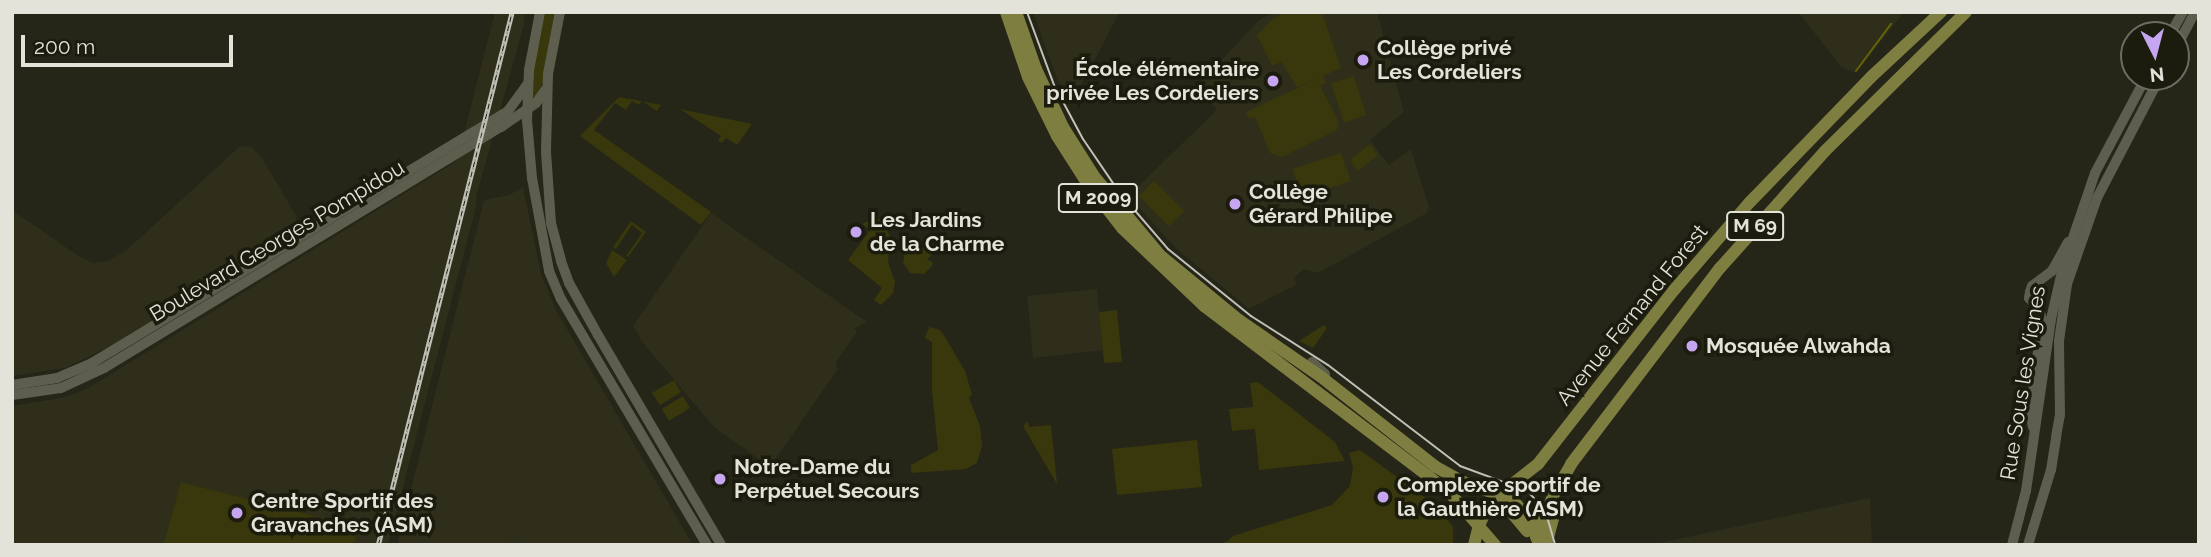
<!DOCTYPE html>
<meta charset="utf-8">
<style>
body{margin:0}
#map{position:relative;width:2211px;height:557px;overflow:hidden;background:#252518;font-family:Raleway,sans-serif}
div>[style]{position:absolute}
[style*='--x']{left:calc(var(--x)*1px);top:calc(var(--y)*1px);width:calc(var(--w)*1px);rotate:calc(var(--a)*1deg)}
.built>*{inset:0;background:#2e2e1a}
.green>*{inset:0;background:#39380c}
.stream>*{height:2px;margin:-1px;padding:0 1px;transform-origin:1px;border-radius:1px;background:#656205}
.tertiary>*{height:10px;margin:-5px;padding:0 5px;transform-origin:5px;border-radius:5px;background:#5d5e4e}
.secondary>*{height:10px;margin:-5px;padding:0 5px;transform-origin:5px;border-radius:5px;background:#5d5e4e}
.primary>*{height:12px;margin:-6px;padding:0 6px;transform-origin:6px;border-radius:6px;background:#7f7e41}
.tram>*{height:2px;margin:-1px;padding:0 1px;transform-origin:1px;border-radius:1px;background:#c1c1b8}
.rail>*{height:4.5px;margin-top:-2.25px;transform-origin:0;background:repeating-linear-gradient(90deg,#1c1c0e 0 5px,#c1c1b8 0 10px);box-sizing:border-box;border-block:2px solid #c1c1b8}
.dots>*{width:19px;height:19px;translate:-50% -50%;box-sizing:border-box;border:4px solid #1c1c0e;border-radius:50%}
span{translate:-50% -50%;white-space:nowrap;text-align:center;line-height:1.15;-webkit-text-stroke:7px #1c1c0e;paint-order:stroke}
.shield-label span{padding:2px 5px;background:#1c1c0e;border:2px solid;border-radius:5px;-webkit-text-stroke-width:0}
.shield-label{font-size:19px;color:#e3e3da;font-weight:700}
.poi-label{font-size:21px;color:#e3e3da;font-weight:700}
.left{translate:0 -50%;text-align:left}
.right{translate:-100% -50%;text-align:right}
.street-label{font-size:21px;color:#e3e3da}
.frame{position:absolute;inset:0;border:14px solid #e3e3da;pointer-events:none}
.north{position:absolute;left:2120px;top:21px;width:70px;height:70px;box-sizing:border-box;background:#1c1c0e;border:2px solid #6c6c60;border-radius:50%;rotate:174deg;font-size:19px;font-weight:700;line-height:28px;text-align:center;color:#e3e3da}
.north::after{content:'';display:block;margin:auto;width:24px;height:32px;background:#c6a6f0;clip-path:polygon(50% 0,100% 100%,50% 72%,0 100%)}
.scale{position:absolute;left:21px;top:35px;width:212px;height:32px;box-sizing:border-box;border:4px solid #e3e3da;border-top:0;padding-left:9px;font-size:21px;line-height:24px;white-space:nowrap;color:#e3e3da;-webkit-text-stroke:5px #1c1c0e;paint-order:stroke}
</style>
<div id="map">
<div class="built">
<i style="clip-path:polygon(495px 12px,525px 12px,524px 25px,477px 194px,476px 207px,388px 545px,354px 545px,358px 527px,181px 482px,163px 545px,12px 545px,12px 406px,66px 397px,90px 387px,457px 161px)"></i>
<i style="clip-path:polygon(1033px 12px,1120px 12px,1070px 106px,1056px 76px)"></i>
<i style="clip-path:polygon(1275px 12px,1377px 12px,1404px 112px,1370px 140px,1389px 165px,1411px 149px,1429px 207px,1427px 213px,1318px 273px,1304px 269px,1295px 277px,1296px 285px,1249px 309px,1178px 250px,1128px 196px,1217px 110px,1196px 87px,1259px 20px)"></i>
<i style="clip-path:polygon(1798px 12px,1904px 12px,1856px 73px,1842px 68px)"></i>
<i style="clip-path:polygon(240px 146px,252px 147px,262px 158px,297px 217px,294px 231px,280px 244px,109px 347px,65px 368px,12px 376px,12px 210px,80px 257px,93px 263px,109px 261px,129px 248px)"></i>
<i style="clip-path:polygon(523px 187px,541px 274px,556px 310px,693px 545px,521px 545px,511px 542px,510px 545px,397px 545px,484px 200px,509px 195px)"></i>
<i style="clip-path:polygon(711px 213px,867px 322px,855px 328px,857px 332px,836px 362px,838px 369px,770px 467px,715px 428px,643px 343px,633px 326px)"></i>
<i style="clip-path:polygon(1097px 289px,1103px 350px,1033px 358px,1027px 296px)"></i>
<i style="clip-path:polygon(1870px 498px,1872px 545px,1650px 545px)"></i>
</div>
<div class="green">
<i style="clip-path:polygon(544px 12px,556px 12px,544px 81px,535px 98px,531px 95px,533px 68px)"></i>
<i style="clip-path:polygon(1285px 12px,1322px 13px,1341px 68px,1323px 76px,1326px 83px,1320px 86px,1339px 122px,1337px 130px,1282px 157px,1270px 153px,1255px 117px,1249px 119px,1246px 112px,1321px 77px,1297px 87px,1281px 62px,1272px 66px,1257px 35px,1273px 19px)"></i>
<i style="clip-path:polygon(1354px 76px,1366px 115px,1344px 123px,1331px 83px)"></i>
<i style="clip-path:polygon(619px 97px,641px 101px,661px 105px,657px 111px,642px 101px,639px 105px,632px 101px,626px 110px,615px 103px,594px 130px,711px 212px,701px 225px,580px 136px)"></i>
<i style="clip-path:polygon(680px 109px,752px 124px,737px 145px,726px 138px,722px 143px,718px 141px,721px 136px)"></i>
<i style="clip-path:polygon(1370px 144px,1378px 155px,1358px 171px,1350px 160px)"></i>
<i style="clip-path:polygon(1341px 153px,1351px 181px,1302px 197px,1292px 169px)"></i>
<i style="clip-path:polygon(1154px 181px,1184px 211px,1169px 226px,1139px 196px)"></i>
<i style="clip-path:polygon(877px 216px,891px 237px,888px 262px,895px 282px,893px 293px,881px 305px,874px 300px,882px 288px,848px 260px,870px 230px,862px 224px)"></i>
<i style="clip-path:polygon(631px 221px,646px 232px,628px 257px,626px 256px,642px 233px,632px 225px,616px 249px,613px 247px)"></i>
<i style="clip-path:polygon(914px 245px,926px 247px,932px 254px,927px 260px,933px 262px,932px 266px,924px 274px,910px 273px,903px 263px,905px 252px)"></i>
<i style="clip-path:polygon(612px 250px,627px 260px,614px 277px,606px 263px)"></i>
<i style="clip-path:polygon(1117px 310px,1122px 362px,1104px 363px,1099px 312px)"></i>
<i style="clip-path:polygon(1324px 325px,1327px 328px,1313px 348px,1299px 341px)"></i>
<i style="clip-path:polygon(929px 327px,940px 330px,945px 337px,965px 371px,972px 394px,969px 398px,980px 426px,982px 446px,977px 463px,966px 469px,911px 473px,911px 465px,938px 450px,932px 391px,932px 342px,925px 338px)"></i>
<i style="clip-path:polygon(674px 380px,681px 392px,660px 405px,652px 393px)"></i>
<i style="clip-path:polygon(1258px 382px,1335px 442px,1345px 461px,1259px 470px,1255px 429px,1232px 431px,1229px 409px,1253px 407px,1250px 383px)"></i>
<i style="clip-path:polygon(683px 396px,690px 408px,669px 421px,662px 409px)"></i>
<i style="clip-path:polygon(1028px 421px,1029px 427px,1051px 425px,1057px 484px,1023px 426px)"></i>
<i style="clip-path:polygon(1197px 440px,1202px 487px,1117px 495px,1112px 449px)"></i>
<i style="clip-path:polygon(1360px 450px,1438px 507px,1453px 527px,1453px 545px,1215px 545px,1228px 541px,1233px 536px,1332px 505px,1350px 486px,1353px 467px,1349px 453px)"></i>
<i style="clip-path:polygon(181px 482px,358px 527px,354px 545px,163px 545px)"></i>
</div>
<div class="stream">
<i style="--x:1856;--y:71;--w:59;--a:-53.3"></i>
</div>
<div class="tertiary">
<i style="--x:2170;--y:35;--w:26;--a:-61"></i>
<i style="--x:2176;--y:48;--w:41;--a:-62.2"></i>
<i style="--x:1312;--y:362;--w:18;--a:43"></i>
<i style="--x:2033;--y:427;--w:14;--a:-102"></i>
<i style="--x:2030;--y:413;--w:94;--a:-82.6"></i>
<i style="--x:2042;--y:320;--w:11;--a:-105"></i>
<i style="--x:2039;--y:309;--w:15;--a:-132"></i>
<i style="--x:2029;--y:298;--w:6;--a:-81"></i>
<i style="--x:2030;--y:292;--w:6;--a:-72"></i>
<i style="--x:2032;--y:286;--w:25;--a:-37"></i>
<i style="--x:2052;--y:271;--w:33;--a:-61"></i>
<i style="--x:2012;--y:545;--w:56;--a:-75.5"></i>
<i style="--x:2026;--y:491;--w:174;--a:-81.7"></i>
<i style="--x:2051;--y:319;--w:53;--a:-77"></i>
<i style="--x:2063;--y:267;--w:99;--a:-71.2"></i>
<i style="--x:2095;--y:173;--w:109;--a:-62"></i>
<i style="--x:2028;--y:545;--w:78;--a:-73"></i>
<i style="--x:2051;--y:470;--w:33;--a:-81"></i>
<i style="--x:2056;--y:437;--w:22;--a:-80"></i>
<i style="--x:2060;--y:415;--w:74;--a:-90.8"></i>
<i style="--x:2059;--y:341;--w:58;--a:-82"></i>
<i style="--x:2067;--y:284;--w:91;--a:-70.8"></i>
<i style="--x:2097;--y:198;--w:136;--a:-62.5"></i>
</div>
<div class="secondary">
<i style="--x:540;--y:12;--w:59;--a:100.7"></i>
<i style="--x:529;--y:70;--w:50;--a:92.3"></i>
<i style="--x:527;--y:120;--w:58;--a:85.1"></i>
<i style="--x:532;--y:178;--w:95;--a:79.6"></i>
<i style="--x:549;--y:271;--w:30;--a:67"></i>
<i style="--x:561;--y:299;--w:286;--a:59.3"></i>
<i style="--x:560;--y:12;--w:63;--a:101"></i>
<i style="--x:548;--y:74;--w:78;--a:91.5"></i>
<i style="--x:546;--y:152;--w:71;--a:86"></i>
<i style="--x:551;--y:223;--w:39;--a:75"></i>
<i style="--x:561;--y:261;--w:23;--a:70"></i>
<i style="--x:569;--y:283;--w:60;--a:60.9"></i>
<i style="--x:598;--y:335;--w:243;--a:59.6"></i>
<i style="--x:12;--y:385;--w:46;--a:-8.8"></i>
<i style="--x:57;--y:378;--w:38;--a:-23"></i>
<i style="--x:92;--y:363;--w:486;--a:-31.2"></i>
<i style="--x:508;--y:111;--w:34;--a:-54"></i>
<i style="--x:12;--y:395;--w:49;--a:-8.1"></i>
<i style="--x:61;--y:388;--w:47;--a:-24.9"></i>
<i style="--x:104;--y:368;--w:464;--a:-31.3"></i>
<i style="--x:501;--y:127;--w:42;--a:-34.4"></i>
<i style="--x:536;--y:103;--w:17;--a:-54"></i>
</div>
<div class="primary">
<i style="--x:1006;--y:12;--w:69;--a:71.3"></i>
<i style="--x:1028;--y:77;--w:66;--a:63.8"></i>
<i style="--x:1057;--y:136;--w:56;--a:57.4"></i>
<i style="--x:1087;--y:183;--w:58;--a:52"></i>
<i style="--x:1123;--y:229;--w:112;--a:43.5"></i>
<i style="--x:1204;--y:306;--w:309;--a:37.2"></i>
<i style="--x:1450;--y:493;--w:69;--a:49.1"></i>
<i style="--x:1016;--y:12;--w:60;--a:70.7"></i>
<i style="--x:1036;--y:69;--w:64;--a:65"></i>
<i style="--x:1063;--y:127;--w:58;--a:57.7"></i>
<i style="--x:1094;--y:176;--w:104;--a:50.1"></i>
<i style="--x:1161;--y:256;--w:101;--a:39.4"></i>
<i style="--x:1239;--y:320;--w:98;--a:34.7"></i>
<i style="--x:1320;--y:376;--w:147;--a:38.1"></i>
<i style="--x:1436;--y:467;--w:31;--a:29"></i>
<i style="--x:1463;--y:482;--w:53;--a:19.8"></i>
<i style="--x:1513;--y:500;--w:30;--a:50"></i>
<i style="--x:1532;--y:523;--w:23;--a:72"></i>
<i style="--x:1488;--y:507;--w:24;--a:12"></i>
<i style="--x:1511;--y:512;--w:25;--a:50"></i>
<i style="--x:1536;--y:537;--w:47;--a:-67.3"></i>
<i style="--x:1554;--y:494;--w:34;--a:-60"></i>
<i style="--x:1571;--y:464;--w:246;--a:-52.8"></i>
<i style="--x:1720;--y:268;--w:157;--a:-48.1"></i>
<i style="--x:1825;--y:151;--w:198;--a:-44.6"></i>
<i style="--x:1474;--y:545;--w:21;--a:-76"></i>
<i style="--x:1479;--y:525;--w:20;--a:-63"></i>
<i style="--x:1488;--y:507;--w:19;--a:-47"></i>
<i style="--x:1501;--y:493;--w:47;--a:-38.1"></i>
<i style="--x:1538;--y:464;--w:221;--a:-52"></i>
<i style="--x:1674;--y:290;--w:116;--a:-49.2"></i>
<i style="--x:1750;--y:202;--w:174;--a:-45.9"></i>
<i style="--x:1871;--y:77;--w:96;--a:-42.9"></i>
<i style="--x:1546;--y:545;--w:35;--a:-75"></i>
</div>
<div class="tram">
<i style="--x:1027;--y:12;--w:78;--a:69.7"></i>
<i style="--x:1054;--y:85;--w:61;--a:61.8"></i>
<i style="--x:1083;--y:139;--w:64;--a:55.8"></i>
<i style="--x:1119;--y:192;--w:75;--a:49.3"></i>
<i style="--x:1168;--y:249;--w:107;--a:38.9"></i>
<i style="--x:1251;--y:316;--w:91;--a:32.5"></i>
<i style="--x:1328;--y:365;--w:166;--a:37.4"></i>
<i style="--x:1460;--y:466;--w:72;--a:20.2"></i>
<i style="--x:1528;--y:491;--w:28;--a:51"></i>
<i style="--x:1546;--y:513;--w:33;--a:74"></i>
</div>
<div class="rail">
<i style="--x:378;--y:545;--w:550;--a:-75.89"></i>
</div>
<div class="dots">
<i style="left:1363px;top:60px;background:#c6a6f0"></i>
<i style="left:1273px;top:81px;background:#c6a6f0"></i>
<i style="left:1235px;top:204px;background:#c6a6f0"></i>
<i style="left:856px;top:232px;background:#c6a6f0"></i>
<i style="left:1692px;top:346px;background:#c6a6f0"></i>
<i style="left:720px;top:479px;background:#c6a6f0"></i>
<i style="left:1383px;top:497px;background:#c6a6f0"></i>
<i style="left:237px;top:513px;background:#c6a6f0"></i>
</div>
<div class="shield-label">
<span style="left:1098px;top:198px">M 2009</span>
<span style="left:1755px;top:226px">M 69</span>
</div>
<div class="poi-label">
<span class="left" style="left:1377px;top:60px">Collège privé<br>Les Cordeliers</span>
<span class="right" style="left:1259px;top:81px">École élémentaire<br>privée Les Cordeliers</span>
<span class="left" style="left:1249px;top:204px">Collège<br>Gérard Philipe</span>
<span class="left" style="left:870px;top:232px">Les Jardins<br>de la Charme</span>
<span class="left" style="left:1706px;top:346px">Mosquée Alwahda</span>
<span class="left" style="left:734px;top:479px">Notre-Dame du<br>Perpétuel Secours</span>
<span class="left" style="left:1397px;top:497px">Complexe sportif de<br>la Gauthière (ASM)</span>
<span class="left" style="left:251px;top:513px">Centre Sportif des<br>Gravanches (ASM)</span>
</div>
<div class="street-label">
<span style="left:277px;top:241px;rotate:-31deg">Boulevard Georges Pompidou</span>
<span style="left:1632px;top:315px;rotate:-51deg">Avenue Fernand Forest</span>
<span style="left:2023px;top:383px;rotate:-81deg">Rue Sous les Vignes</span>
</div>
<div class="frame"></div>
<div class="north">N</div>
<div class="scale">200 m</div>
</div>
